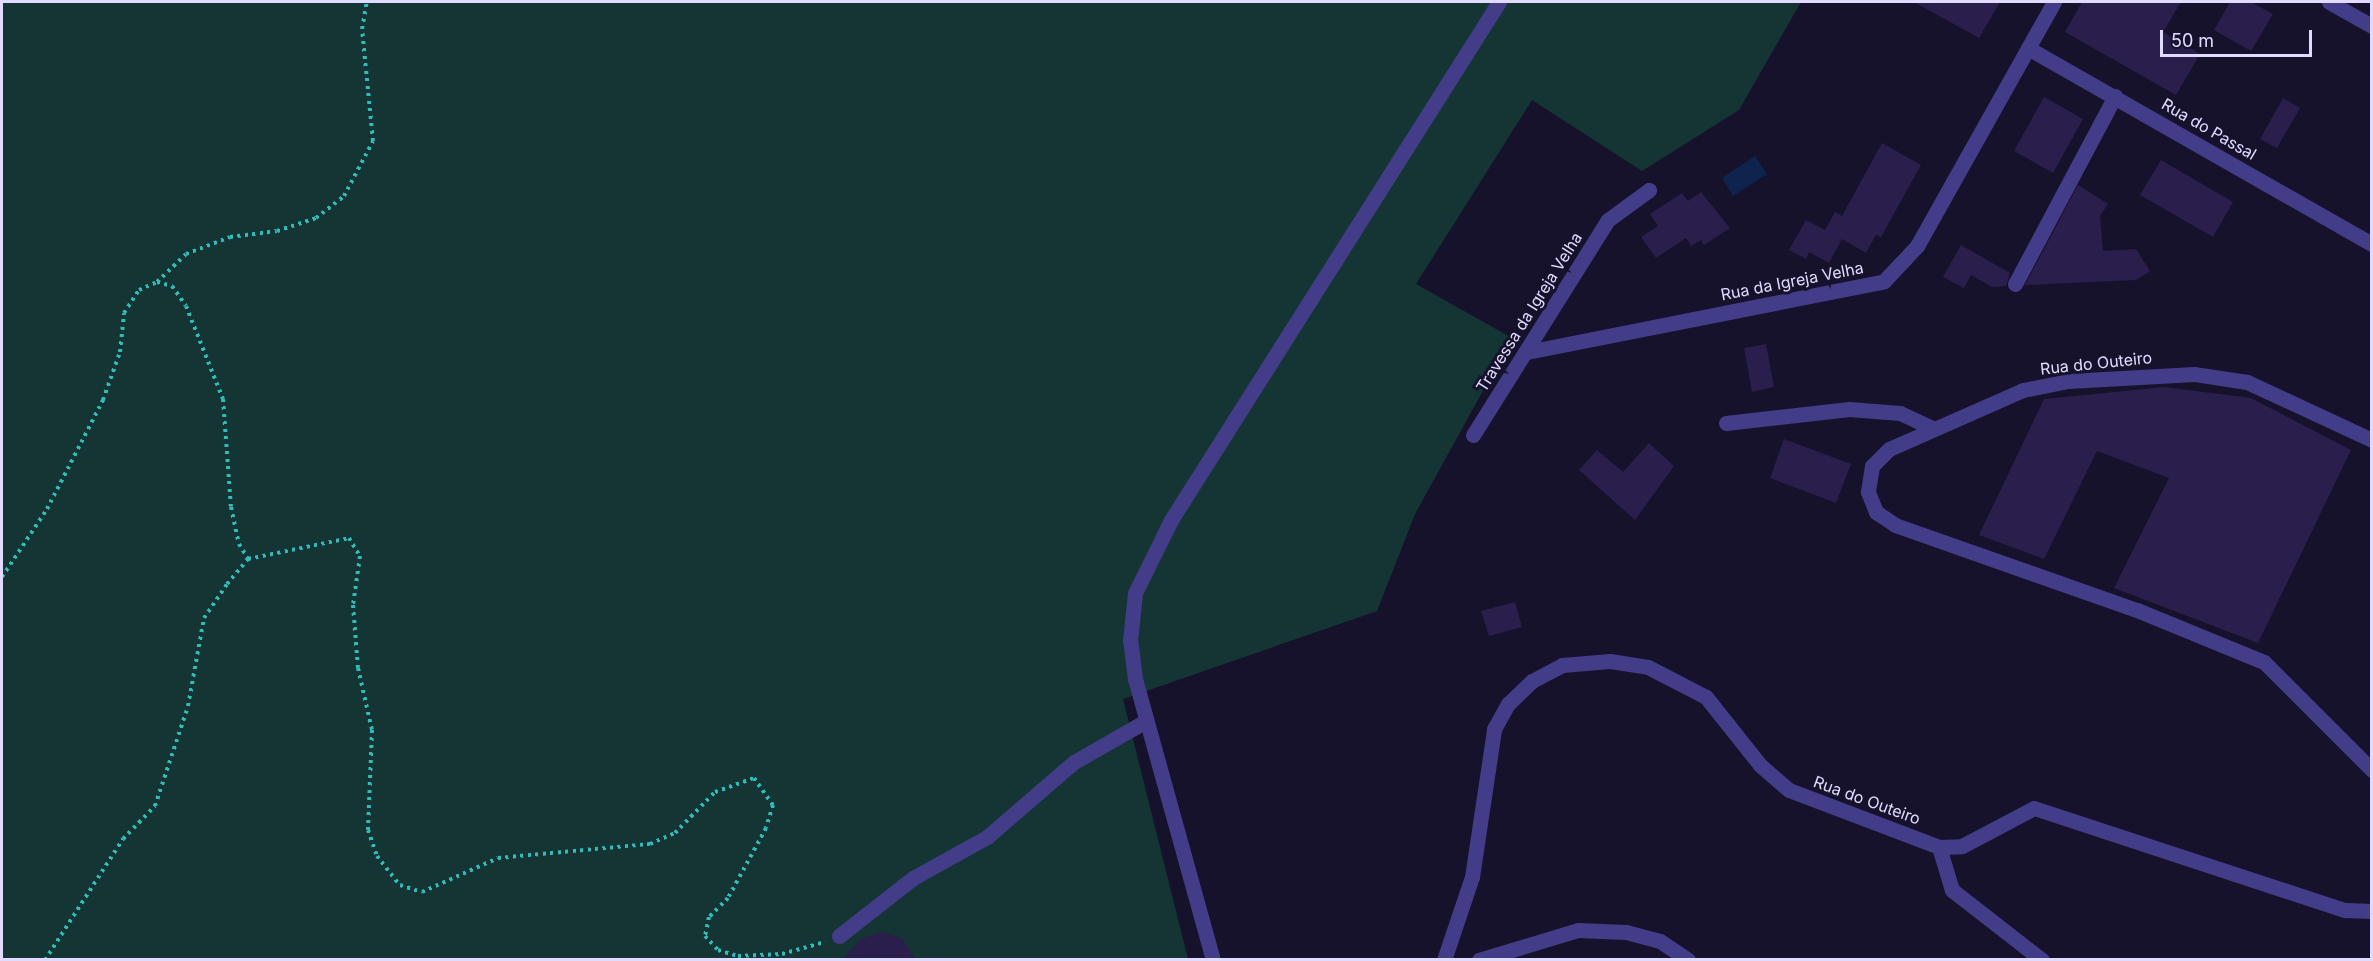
<!DOCTYPE html>
<style>
body{margin:0}
#map{position:relative;width:2373px;height:961px;overflow:hidden;background:#17122b;font-family:Inter,sans-serif}
div>[style]{position:absolute}
[style*='--x']{left:calc(var(--x)*1px);top:calc(var(--y)*1px);width:calc(var(--w)*1px);rotate:calc(var(--a)*1deg)}
.green>*{inset:0;background:#153535}
.water>*{inset:0;background:#0e234e}
.building>*{inset:0;background:#291e4c}
.path>*{height:4px;margin-top:-2px;transform-origin:0;background:repeating-linear-gradient(90deg,#32bcb9 0 3px,transparent 0 7.5px)}
.minor>*{height:15px;margin:-7.5px;padding:0 7.5px;transform-origin:7.5px;border-radius:7.5px;background:#433d89}
.tertiary>*{height:15px;margin:-7.5px;padding:0 7.5px;transform-origin:7.5px;border-radius:7.5px;background:#433d89}
span{translate:-50% -50%;white-space:nowrap;text-align:center;line-height:1.15;-webkit-text-stroke:6px #17122b;paint-order:stroke}
.street-label{font-size:16px;color:#e1dcff}
.frame{position:absolute;inset:0;border:3px solid #e1dcff;pointer-events:none}
.scale{position:absolute;left:2160px;top:30px;width:152px;height:27px;box-sizing:border-box;border:3px solid #e1dcff;border-top:0;padding-left:8px;font-size:18px;line-height:21px;white-space:nowrap;color:#e1dcff;-webkit-text-stroke:4px #17122b;paint-order:stroke}
</style>
<div id="map">
<div class="green">
<i style="clip-path:polygon(2px 2px,1801px 2px,1739px 110px,1642px 171px,1532px 100px,1416px 284px,1512px 338px,1415px 514px,1377px 611px,1123px 699px,1188px 959px,2px 960px)"></i>
</div>
<div class="water">
<i style="clip-path:polygon(1755px 156px,1767px 174px,1733px 196px,1722px 178px)"></i>
</div>
<div class="building">
<i style="clip-path:polygon(1914px 2px,2000px 2px,1979px 38px)"></i>
<i style="clip-path:polygon(2082px 2px,2181px 2px,2163px 32px,2200px 54px,2176px 95px,2065px 32px)"></i>
<i style="clip-path:polygon(2230px 2px,2251px 2px,2273px 14px,2251px 51px,2214px 30px)"></i>
<i style="clip-path:polygon(2044px 97px,2083px 119px,2053px 173px,2014px 151px)"></i>
<i style="clip-path:polygon(2283px 98px,2300px 108px,2277px 148px,2260px 139px)"></i>
<i style="clip-path:polygon(1882px 143px,1921px 165px,1881px 237px,1876px 235px,1866px 253px,1842px 239px,1829px 263px,1809px 252px,1806px 259px,1789px 250px,1806px 220px,1825px 230px,1835px 212px,1842px 216px)"></i>
<i style="clip-path:polygon(2161px 160px,2233px 202px,2213px 237px,2140px 195px)"></i>
<i style="clip-path:polygon(2078px 185px,2108px 204px,2100px 216px,2103px 251px,2136px 249px,2150px 271px,2136px 280px,2025px 285px)"></i>
<i style="clip-path:polygon(1701px 192px,1730px 228px,1704px 245px,1701px 240px,1691px 246px,1686px 238px,1656px 258px,1641px 237px,1658px 226px,1650px 214px,1682px 193px,1688px 201px)"></i>
<i style="clip-path:polygon(1961px 245px,2010px 273px,2006px 286px,1992px 287px,1971px 275px,1964px 288px,1943px 277px)"></i>
<i style="clip-path:polygon(1766px 344px,1774px 387px,1752px 392px,1744px 348px)"></i>
<i style="clip-path:polygon(2164px 387px,2251px 398px,2351px 450px,2258px 643px,2114px 588px,2169px 478px,2097px 451px,2044px 559px,1979px 535px,2044px 399px)"></i>
<i style="clip-path:polygon(1784px 439px,1851px 464px,1836px 503px,1770px 478px)"></i>
<i style="clip-path:polygon(1649px 443px,1674px 466px,1635px 520px,1579px 470px,1597px 450px,1623px 472px)"></i>
<i style="clip-path:polygon(1515px 602px,1522px 627px,1489px 636px,1481px 611px)"></i>
<i style="clip-path:polygon(881px 932px,902px 938px,916px 960px,842px 960px,861px 939px)"></i>
</div>
<div class="path">
<i style="--x:157;--y:282;--w:40;--a:-44"></i>
<i style="--x:186;--y:254;--w:47;--a:-21.1"></i>
<i style="--x:230;--y:237;--w:47;--a:-7.3"></i>
<i style="--x:277;--y:231;--w:41;--a:-18.4"></i>
<i style="--x:316;--y:218;--w:36;--a:-38"></i>
<i style="--x:344;--y:196;--w:62;--a:-62.2"></i>
<i style="--x:373;--y:141;--w:113;--a:-95.6"></i>
<i style="--x:362;--y:29;--w:27;--a:-80"></i>
<i style="--x:2;--y:577;--w:82;--a:-56.5"></i>
<i style="--x:47;--y:509;--w:123;--a:-62.8"></i>
<i style="--x:103;--y:400;--w:51;--a:-70.5"></i>
<i style="--x:120;--y:352;--w:39;--a:-84"></i>
<i style="--x:124;--y:313;--w:27;--a:-57"></i>
<i style="--x:139;--y:290;--w:20;--a:-24"></i>
<i style="--x:157;--y:282;--w:16;--a:15"></i>
<i style="--x:172;--y:286;--w:24;--a:55"></i>
<i style="--x:186;--y:306;--w:100;--a:68.3"></i>
<i style="--x:223;--y:399;--w:108;--a:85.8"></i>
<i style="--x:231;--y:507;--w:38;--a:78"></i>
<i style="--x:239;--y:544;--w:17;--a:59"></i>
<i style="--x:45;--y:960;--w:144;--a:-57.2"></i>
<i style="--x:123;--y:839;--w:46;--a:-45.9"></i>
<i style="--x:155;--y:806;--w:105;--a:-71.7"></i>
<i style="--x:188;--y:706;--w:89;--a:-79.7"></i>
<i style="--x:204;--y:618;--w:41;--a:-55.9"></i>
<i style="--x:227;--y:584;--w:33;--a:-50"></i>
<i style="--x:248;--y:559;--w:103;--a:-11.7"></i>
<i style="--x:349;--y:538;--w:21;--a:59"></i>
<i style="--x:360;--y:556;--w:49;--a:98.1"></i>
<i style="--x:353;--y:605;--w:63;--a:85.5"></i>
<i style="--x:358;--y:668;--w:64;--a:77.3"></i>
<i style="--x:372;--y:730;--w:100;--a:92.3"></i>
<i style="--x:368;--y:830;--w:28;--a:71"></i>
<i style="--x:377;--y:856;--w:37;--a:52"></i>
<i style="--x:400;--y:885;--w:23;--a:18"></i>
<i style="--x:422;--y:892;--w:83;--a:-24.1"></i>
<i style="--x:498;--y:858;--w:153;--a:-5.3"></i>
<i style="--x:650;--y:844;--w:27;--a:-24"></i>
<i style="--x:675;--y:833;--w:57;--a:-45.7"></i>
<i style="--x:715;--y:792;--w:41;--a:-19.7"></i>
<i style="--x:754;--y:778;--w:33;--a:55"></i>
<i style="--x:773;--y:805;--w:24;--a:107"></i>
<i style="--x:766;--y:828;--w:80;--a:118.5"></i>
<i style="--x:728;--y:898;--w:27;--a:135"></i>
<i style="--x:709;--y:917;--w:19;--a:102"></i>
<i style="--x:705;--y:936;--w:19;--a:47"></i>
<i style="--x:718;--y:950;--w:21;--a:17"></i>
<i style="--x:738;--y:956;--w:44;--a:-2.6"></i>
<i style="--x:782;--y:954;--w:45;--a:-15.6"></i>
</div>
<div class="minor">
<i style="--x:2329;--y:2;--w:49;--a:29.2"></i>
<i style="--x:2028;--y:48;--w:396;--a:29.7"></i>
<i style="--x:2015;--y:284;--w:213;--a:-62"></i>
<i style="--x:1527;--y:352;--w:364;--a:-11.2"></i>
<i style="--x:1884;--y:281;--w:48;--a:-46.7"></i>
<i style="--x:1917;--y:246;--w:280;--a:-60.7"></i>
<i style="--x:1726;--y:423;--w:124;--a:-6.5"></i>
<i style="--x:1849;--y:409;--w:51;--a:4.5"></i>
<i style="--x:1900;--y:413;--w:35;--a:25"></i>
<i style="--x:1473;--y:435;--w:254;--a:-57.9"></i>
<i style="--x:1608;--y:220;--w:51;--a:-36.2"></i>
<i style="--x:2372;--y:440;--w:138;--a:-155.1"></i>
<i style="--x:2247;--y:382;--w:54;--a:-171.4"></i>
<i style="--x:2194;--y:374;--w:126;--a:176.8"></i>
<i style="--x:2068;--y:381;--w:46;--a:168.7"></i>
<i style="--x:2023;--y:390;--w:146;--a:156.2"></i>
<i style="--x:1889;--y:449;--w:24;--a:135"></i>
<i style="--x:1872;--y:466;--w:26;--a:99"></i>
<i style="--x:1868;--y:492;--w:22;--a:68"></i>
<i style="--x:1876;--y:512;--w:23;--a:34"></i>
<i style="--x:1895;--y:525;--w:256;--a:19.4"></i>
<i style="--x:2137;--y:610;--w:137;--a:22.3"></i>
<i style="--x:2264;--y:662;--w:153;--a:45"></i>
<i style="--x:1939;--y:847;--w:45;--a:73.2"></i>
<i style="--x:1952;--y:890;--w:114;--a:37.9"></i>
<i style="--x:839;--y:936;--w:94;--a:-38.1"></i>
<i style="--x:913;--y:878;--w:85;--a:-29"></i>
<i style="--x:987;--y:837;--w:115;--a:-40.8"></i>
<i style="--x:1074;--y:762;--w:83;--a:-29.7"></i>
<i style="--x:1444;--y:960;--w:88;--a:-71.4"></i>
<i style="--x:1472;--y:877;--w:150;--a:-81.5"></i>
<i style="--x:1494;--y:729;--w:29;--a:-61"></i>
<i style="--x:1508;--y:704;--w:33;--a:-44"></i>
<i style="--x:1532;--y:681;--w:34;--a:-28"></i>
<i style="--x:1562;--y:665;--w:48;--a:-4.8"></i>
<i style="--x:1610;--y:661;--w:38;--a:9"></i>
<i style="--x:1648;--y:667;--w:65;--a:27.3"></i>
<i style="--x:1706;--y:697;--w:87;--a:51.5"></i>
<i style="--x:1760;--y:765;--w:38;--a:41"></i>
<i style="--x:1789;--y:790;--w:160;--a:20.8"></i>
<i style="--x:1939;--y:847;--w:23;--a:-2"></i>
<i style="--x:1962;--y:846;--w:81;--a:-27.8"></i>
<i style="--x:2034;--y:808;--w:327;--a:18.2"></i>
<i style="--x:2345;--y:910;--w:27;--a:2"></i>
</div>
<div class="tertiary">
<i style="--x:1213;--y:960;--w:292;--a:-105.5"></i>
<i style="--x:1135;--y:679;--w:38;--a:-97"></i>
<i style="--x:1130;--y:641;--w:48;--a:-84.1"></i>
<i style="--x:1135;--y:593;--w:81;--a:-63.7"></i>
<i style="--x:1171;--y:520;--w:613;--a:-57.66"></i>
<i style="--x:1479;--y:960;--w:103;--a:-16.9"></i>
<i style="--x:1578;--y:930;--w:48;--a:2.4"></i>
<i style="--x:1626;--y:932;--w:35;--a:15"></i>
<i style="--x:1660;--y:941;--w:34;--a:34"></i>
</div>
<div class="street-label">
<span style="left:2209px;top:129px;rotate:30deg">Rua do Passal</span>
<span style="left:1792px;top:281px;rotate:-11deg">Rua da Igreja Velha</span>
<span style="left:1529px;top:312px;rotate:-58deg">Travessa da Igreja Velha</span>
<span style="left:2096px;top:363px;rotate:-6deg">Rua do Outeiro</span>
<span style="left:1867px;top:800px;rotate:20deg">Rua do Outeiro</span>
</div>
<div class="frame"></div>
<div class="scale">50 m</div>
</div>
